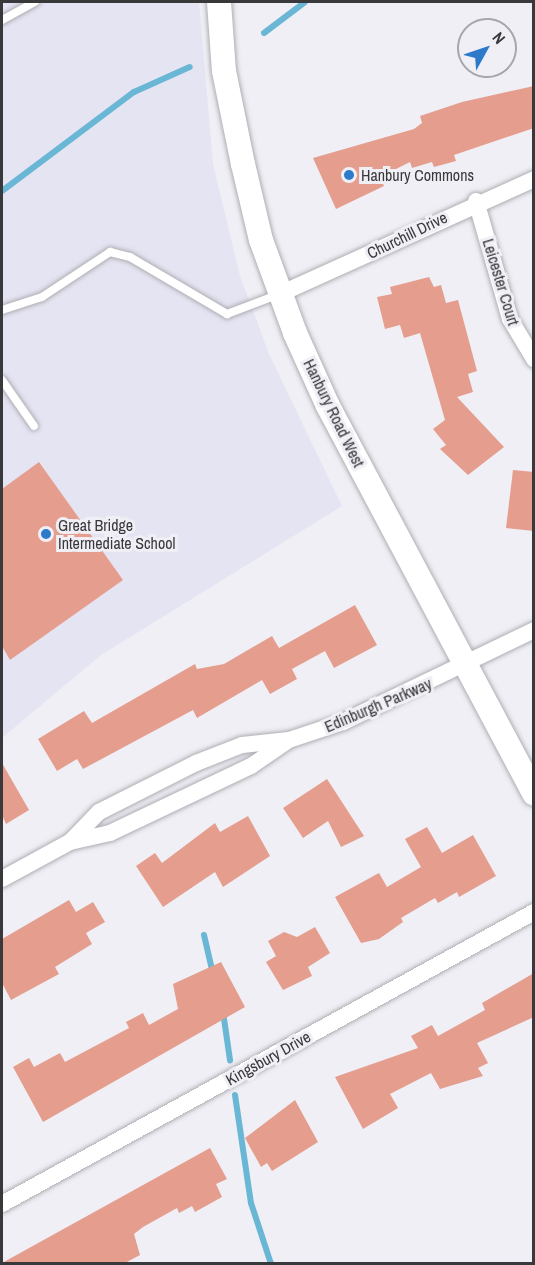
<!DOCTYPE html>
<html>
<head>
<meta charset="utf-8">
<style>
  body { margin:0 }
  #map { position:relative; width:535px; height:1265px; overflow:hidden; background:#efeff5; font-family:"Archivo Narrow",sans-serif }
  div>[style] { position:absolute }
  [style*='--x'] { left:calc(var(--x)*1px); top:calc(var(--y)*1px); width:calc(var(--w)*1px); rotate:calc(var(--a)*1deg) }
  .built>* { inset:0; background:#e5e4f2 }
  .stream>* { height:6px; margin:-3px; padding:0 3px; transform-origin:3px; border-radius:3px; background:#69b6d5 }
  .building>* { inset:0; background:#e59d8e }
  .roads { filter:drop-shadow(0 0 2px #aeaeb4) drop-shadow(0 0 2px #aeaeb4) }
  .service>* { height:8px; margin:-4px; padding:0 4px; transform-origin:4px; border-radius:4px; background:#fff }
  .minor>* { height:16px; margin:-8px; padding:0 8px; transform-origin:8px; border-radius:8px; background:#fff }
  .secondary>* { height:24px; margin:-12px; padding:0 12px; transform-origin:12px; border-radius:12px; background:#fff }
  .dots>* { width:16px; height:16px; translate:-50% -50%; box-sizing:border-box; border:3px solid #efeff5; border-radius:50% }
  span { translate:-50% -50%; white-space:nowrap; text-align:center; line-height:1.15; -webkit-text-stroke:6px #efeff5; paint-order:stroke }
  .poi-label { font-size:16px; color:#39393c }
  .left { translate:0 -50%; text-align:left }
  .street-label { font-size:16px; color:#39393c }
  .frame { position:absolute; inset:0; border:3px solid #39393c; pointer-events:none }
  .north { position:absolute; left:457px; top:18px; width:60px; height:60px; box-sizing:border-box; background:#efeff5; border:2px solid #a6a6ab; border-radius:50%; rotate:50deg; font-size:16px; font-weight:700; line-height:24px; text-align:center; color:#39393c }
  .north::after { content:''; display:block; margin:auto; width:21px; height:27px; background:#2d7aca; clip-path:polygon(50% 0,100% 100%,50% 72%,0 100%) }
</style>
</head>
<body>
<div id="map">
  <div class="built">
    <i style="clip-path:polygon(2px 2px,199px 2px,213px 164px,240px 276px,269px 354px,342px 506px,101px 655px,2px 738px)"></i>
  </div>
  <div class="stream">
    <i style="--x:264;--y:33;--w:51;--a:-37.1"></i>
    <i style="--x:2;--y:191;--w:165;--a:-36.9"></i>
    <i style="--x:134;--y:92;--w:61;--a:-24.1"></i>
    <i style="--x:204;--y:935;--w:39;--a:77"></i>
    <i style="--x:223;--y:1012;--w:49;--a:81.7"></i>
    <i style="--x:235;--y:1095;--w:109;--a:81.6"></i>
    <i style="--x:251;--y:1203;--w:64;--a:71.8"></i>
  </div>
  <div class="building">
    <i style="clip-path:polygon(534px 86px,534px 128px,454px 155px,456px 161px,434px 167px,432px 162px,412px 168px,410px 162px,380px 177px,384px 186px,336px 209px,313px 158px,414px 129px,422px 123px,420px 116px,462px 102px)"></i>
    <i style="clip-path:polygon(429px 277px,434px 287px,441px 285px,446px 303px,458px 300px,477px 371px,468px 374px,473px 392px,457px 397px,504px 447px,468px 475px,440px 449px,446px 445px,433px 429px,445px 420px,420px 333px,404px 338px,400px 325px,385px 329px,377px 297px,392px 294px,390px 287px)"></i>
    <i style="clip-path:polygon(39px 462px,123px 580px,10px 660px,2px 646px,2px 489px)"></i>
    <i style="clip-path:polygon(513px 470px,534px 472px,534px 531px,506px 528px)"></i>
    <i style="clip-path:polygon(355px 605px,377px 645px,334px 668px,325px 651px,292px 669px,297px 679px,270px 694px,262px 680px,197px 718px,193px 710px,83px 769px,77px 759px,57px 771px,38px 739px,84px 711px,92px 723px,195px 664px,197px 669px,224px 664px,272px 636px,279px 648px)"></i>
    <i style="clip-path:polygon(2px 763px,29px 810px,6px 824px,2px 815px)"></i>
    <i style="clip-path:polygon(327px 779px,364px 836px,341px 847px,328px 821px,303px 838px,283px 808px)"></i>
    <i style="clip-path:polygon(248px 816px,270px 856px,223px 887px,215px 872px,163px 907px,136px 866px,155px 853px,162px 863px,215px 823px,220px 832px)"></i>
    <i style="clip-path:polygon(427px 827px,442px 853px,473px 835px,496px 876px,459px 897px,457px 892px,438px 903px,435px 898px,401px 918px,403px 922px,379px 939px,361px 943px,335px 897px,379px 873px,387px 887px,421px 867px,405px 839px)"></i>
    <i style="clip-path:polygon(69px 900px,76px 912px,93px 902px,105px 922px,86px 933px,92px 944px,55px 967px,59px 974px,11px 1000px,2px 983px,2px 939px)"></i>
    <i style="clip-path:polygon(315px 927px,330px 953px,308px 967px,312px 976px,283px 990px,266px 962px,276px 956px,268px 941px,284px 932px,297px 937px)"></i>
    <i style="clip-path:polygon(221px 962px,245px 1007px,43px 1122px,13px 1067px,29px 1058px,34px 1067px,60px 1053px,65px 1062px,129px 1028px,126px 1022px,143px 1013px,149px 1025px,178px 1009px,173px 984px)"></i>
    <i style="clip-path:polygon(534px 973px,534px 1017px,477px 1043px,488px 1063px,478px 1068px,483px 1076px,440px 1089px,431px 1073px,390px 1094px,398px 1108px,363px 1129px,335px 1077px,418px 1048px,411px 1036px,432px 1025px,438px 1036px,485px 1010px,482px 1003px)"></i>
    <i style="clip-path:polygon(295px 1100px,318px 1142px,272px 1171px,267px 1163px,261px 1167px,245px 1138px)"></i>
    <i style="clip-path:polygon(210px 1148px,227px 1179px,216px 1184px,222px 1197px,195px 1212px,192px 1206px,179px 1213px,177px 1208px,143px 1227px,134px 1234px,140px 1255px,125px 1263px,2px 1263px)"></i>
  </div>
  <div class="roads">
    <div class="service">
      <i style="--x:2;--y:20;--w:38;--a:-29"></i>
      <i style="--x:2;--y:310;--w:42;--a:-18"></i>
      <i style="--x:42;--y:297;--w:82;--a:-33.5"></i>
      <i style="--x:110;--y:252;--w:21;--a:14"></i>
      <i style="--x:130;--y:257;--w:113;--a:30.4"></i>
      <i style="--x:227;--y:314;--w:57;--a:-20.7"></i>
      <i style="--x:2;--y:380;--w:56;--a:55.2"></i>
    </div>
    <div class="minor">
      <i style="--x:476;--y:201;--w:123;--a:73.9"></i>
      <i style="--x:510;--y:319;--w:47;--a:59"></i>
      <i style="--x:282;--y:293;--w:277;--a:-24.3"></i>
      <i style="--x:70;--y:842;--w:42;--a:-46"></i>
      <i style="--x:99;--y:812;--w:109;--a:-26.8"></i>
      <i style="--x:196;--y:763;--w:49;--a:-21.4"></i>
      <i style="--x:242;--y:745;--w:47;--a:-6.1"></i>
      <i style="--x:289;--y:740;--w:57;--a:-18.4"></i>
      <i style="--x:343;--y:722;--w:212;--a:-25.7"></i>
      <i style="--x:2;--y:879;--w:77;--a:-28.6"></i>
      <i style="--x:70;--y:842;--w:41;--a:-12.7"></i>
      <i style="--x:110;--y:833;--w:156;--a:-25.4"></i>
      <i style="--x:251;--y:766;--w:42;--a:-34.4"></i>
      <i style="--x:2;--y:1204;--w:607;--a:-28.76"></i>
    </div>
    <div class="secondary">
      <i style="--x:219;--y:2;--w:69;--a:85.9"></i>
      <i style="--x:224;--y:71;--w:95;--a:78.5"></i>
      <i style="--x:243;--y:164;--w:78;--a:76.7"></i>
      <i style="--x:261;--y:240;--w:99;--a:69.9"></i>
      <i style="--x:295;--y:333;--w:80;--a:65.7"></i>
      <i style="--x:328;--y:406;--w:439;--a:62"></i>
    </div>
  </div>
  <div class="dots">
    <i style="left:349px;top:175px;background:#2d7aca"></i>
    <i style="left:46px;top:534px;background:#2d7aca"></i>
  </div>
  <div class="poi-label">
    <span class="left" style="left:361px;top:175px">Hanbury Commons</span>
    <span class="left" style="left:58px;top:534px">Great Bridge<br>Intermediate School</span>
  </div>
  <div class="street-label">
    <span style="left:407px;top:235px;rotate:-26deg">Churchill Drive</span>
    <span style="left:501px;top:282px;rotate:73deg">Leicester Court</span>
    <span style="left:334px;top:413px;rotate:64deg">Hanbury Road West</span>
    <span style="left:378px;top:705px;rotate:-23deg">Edinburgh Parkway</span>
    <span style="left:268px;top:1058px;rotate:-29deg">Kingsbury Drive</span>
  </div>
  <div class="frame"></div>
  <div class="north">N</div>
</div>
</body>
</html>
